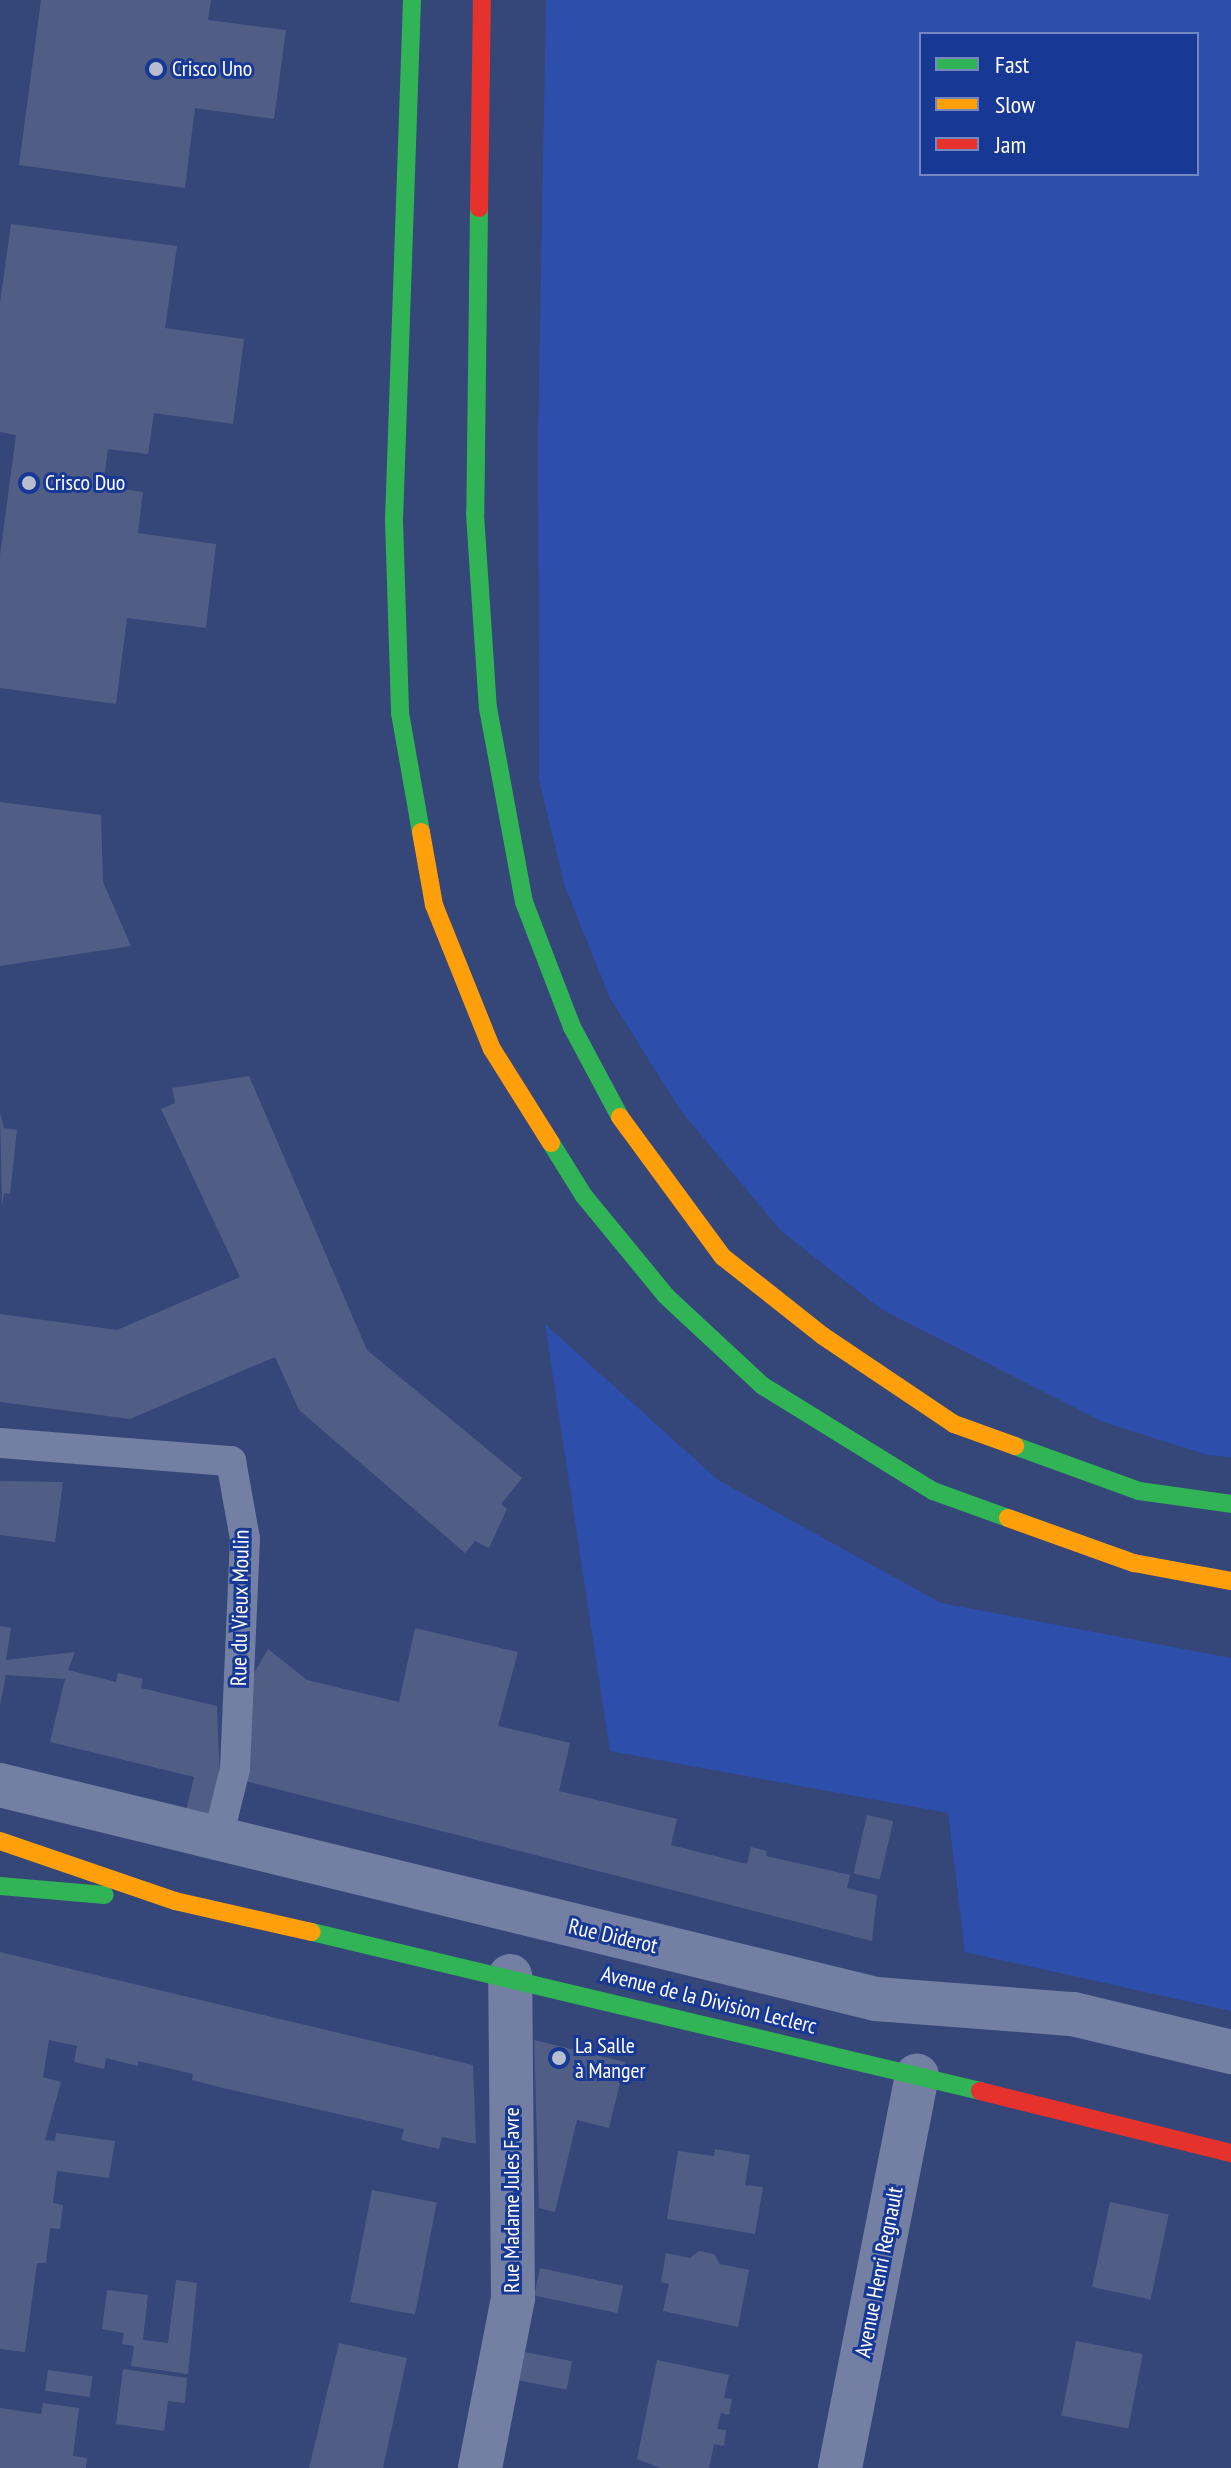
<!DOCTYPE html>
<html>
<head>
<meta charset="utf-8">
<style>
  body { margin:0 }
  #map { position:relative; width:1231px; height:2468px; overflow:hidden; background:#354678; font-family:"PT Sans Narrow",sans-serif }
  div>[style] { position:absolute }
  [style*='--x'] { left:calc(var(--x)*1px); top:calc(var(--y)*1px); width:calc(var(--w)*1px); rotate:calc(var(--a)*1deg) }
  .green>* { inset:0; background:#2d4fab }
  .building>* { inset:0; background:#505e86; transform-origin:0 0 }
  .lane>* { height:30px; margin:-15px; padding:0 15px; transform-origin:15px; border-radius:15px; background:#7380a3 }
  .street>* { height:44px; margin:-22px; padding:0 22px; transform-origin:22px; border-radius:22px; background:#7380a3 }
  .fast>* { height:18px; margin:-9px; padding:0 9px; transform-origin:9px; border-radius:9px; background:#30b455 }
  .slow>* { height:18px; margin:-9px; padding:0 9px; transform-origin:9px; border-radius:9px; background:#ff9f0a }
  .jam>* { height:18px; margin:-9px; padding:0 9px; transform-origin:9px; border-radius:9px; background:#e5322d }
  .dots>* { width:22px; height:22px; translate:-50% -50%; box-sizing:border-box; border:4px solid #183895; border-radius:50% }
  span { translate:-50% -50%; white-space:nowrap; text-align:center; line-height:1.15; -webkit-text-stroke:6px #183895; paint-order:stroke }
  .poi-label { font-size:22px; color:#fff }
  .left { translate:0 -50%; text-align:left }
  .street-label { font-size:22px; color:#fff }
  .legend { position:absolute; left:919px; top:32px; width:280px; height:144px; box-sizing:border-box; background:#183895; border:2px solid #7488bf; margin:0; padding:10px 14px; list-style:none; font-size:24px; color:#fff }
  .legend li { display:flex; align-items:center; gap:16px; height:40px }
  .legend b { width:40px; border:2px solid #7488bf }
</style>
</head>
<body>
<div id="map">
  <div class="green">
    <i style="clip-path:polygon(evenodd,546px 0,1231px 0,1231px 1457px,1208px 1455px,1103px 1422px,881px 1309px,781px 1231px,681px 1111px,610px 998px,564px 884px,539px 779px,538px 435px,546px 0,1197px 34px,1197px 174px,921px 174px,921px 34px,1197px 34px)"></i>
    <i style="clip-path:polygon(545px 1324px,718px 1480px,941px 1603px,1231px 1658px,1231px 2011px,965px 1952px,948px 1813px,610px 1751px)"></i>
  </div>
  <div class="building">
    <i style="clip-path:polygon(41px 0,211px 0,208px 20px,286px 30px,274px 119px,195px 108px,185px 188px,19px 165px)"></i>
    <i style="clip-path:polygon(11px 224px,177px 246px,165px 328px,244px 339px,233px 424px,154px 413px,148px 454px,108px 449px,103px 486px,143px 492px,138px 533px,216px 544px,206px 628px,127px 618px,116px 704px,0 688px,0 555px,16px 435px,0 432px,0 303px)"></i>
    <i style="clip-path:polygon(0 802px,101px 815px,103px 882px,131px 946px,0 966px)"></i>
    <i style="clip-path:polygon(249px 1076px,367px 1350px,522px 1478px,501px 1504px,507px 1509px,489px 1548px,475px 1541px,465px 1553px,299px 1410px,275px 1357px,130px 1419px,0 1402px,0 1314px,117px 1330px,240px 1277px,161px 1109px,175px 1103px,172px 1088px)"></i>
    <i style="clip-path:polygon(0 1112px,4px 1128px,17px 1130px,10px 1194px,4px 1193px,2px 1206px)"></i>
    <i style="clip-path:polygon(0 1481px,63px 1482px,55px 1542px,0 1535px)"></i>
    <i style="clip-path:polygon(0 1626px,11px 1628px,6px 1660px,75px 1652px,68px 1670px,116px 1682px,118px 1673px,143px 1679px,141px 1688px,217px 1706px,220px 1783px,211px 1817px,186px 1811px,194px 1777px,50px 1742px,65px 1679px,6px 1675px,0 1705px)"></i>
    <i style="clip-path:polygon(415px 1628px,518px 1652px,498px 1726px,570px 1743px,559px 1791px,677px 1819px,671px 1845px,747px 1864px,751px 1847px,767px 1851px,766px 1856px,850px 1875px,847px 1888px,877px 1895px,872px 1941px,245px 1781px,250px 1680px,268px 1649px,307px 1680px,399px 1702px)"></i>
    <i style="left:867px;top:1815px;width:27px;height:60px;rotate:13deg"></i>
    <i style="clip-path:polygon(0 1952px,473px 2065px,476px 2144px,442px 2137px,439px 2149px,401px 2140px,404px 2129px,223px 2088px,192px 2080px,193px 2074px,138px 2061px,138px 2066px,106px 2058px,104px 2069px,74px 2062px,77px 2046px,49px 2040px,43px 2077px,61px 2082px,45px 2140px,55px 2141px,56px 2133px,115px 2141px,109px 2178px,57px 2171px,53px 2203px,63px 2205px,60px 2229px,50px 2228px,46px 2263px,37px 2263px,25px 2352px,0 2349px)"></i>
    <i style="clip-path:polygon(534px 2040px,625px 2062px,609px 2128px,577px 2120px,555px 2212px,539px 2208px)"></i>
    <i style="clip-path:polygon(715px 2149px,750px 2155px,745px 2185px,763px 2187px,755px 2234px,667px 2219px,678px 2151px,714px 2156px)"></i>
    <i style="left:372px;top:2190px;width:66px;height:114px;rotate:11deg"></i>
    <i style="left:1110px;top:2202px;width:60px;height:87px;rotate:12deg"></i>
    <i style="clip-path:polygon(699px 2251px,714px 2254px,720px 2264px,749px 2270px,738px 2327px,663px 2311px,669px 2284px,661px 2282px,666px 2253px,690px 2258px)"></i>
    <i style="left:540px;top:2268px;width:85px;height:28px;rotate:12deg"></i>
    <i style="clip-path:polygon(176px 2280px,197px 2283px,188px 2374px,131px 2366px,134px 2346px,122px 2344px,124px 2333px,102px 2329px,107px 2290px,148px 2295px,143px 2340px,168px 2343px)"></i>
    <i style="left:1076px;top:2341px;width:68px;height:76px;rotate:11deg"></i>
    <i style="clip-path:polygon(339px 2343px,407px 2358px,383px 2468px,309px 2468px)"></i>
    <i style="left:525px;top:2352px;width:48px;height:29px;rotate:11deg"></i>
    <i style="clip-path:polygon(657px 2360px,729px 2375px,724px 2398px,732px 2399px,729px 2415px,721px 2413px,717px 2429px,726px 2430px,724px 2446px,714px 2444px,709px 2468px,660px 2468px,637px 2459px)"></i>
    <i style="clip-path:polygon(123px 2369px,187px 2378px,185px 2403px,168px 2401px,164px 2431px,116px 2424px)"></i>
    <i style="left:48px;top:2370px;width:45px;height:21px;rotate:8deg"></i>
    <i style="clip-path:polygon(43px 2403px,79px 2408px,73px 2456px,87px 2458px,86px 2468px,0 2468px,0 2408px,41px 2414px)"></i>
  </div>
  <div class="lane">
    <i style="--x:0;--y:1443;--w:232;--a:4.5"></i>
    <i style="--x:231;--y:1461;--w:79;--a:79.8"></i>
    <i style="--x:245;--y:1539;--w:230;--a:92.5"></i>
    <i style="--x:235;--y:1769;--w:74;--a:104"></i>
  </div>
  <div class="street">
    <i style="--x:0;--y:1785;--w:902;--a:13.73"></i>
    <i style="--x:876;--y:1999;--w:198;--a:4.4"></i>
    <i style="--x:1073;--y:2014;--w:163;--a:13.5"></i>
    <i style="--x:480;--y:2468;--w:173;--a:-79"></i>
    <i style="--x:513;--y:2298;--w:322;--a:-90.5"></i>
    <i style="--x:840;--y:2468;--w:400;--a:-78.9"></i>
  </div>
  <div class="fast">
    <i style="--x:412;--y:0;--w:520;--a:91.98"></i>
    <i style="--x:394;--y:520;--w:193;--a:88.2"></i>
    <i style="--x:400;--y:713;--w:121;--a:80"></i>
    <i style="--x:479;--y:208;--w:306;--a:90.7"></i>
    <i style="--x:475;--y:514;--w:194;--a:86.2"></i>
    <i style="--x:488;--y:708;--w:197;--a:79.5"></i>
    <i style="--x:524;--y:902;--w:134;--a:69"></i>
    <i style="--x:572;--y:1027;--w:102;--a:61.9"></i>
    <i style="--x:551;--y:1143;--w:62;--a:58.1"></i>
    <i style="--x:584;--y:1196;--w:129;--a:50.6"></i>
    <i style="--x:666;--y:1296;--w:132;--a:42.9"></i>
    <i style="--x:763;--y:1386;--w:200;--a:31.7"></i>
    <i style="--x:933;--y:1491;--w:80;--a:19.8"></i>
    <i style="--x:1015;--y:1446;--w:132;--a:19.9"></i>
    <i style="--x:1139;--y:1491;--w:93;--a:8"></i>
    <i style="--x:0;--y:1886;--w:105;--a:4.9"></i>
    <i style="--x:312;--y:1932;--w:687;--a:13.39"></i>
  </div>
  <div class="slow">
    <i style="--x:421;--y:832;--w:74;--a:79.9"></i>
    <i style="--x:434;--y:905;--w:155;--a:68.1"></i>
    <i style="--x:492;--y:1049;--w:111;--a:57.9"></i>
    <i style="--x:620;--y:1117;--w:174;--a:53.7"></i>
    <i style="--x:723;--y:1257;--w:127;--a:38.3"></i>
    <i style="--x:823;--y:1336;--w:158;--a:33.9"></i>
    <i style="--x:954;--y:1424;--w:65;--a:19.8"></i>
    <i style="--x:1008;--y:1518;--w:134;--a:19.7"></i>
    <i style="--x:1134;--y:1563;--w:99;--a:10.5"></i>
    <i style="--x:0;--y:1841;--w:185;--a:18.9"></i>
    <i style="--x:175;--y:1901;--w:140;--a:12.8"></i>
  </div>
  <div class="jam">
    <i style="--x:479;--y:208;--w:208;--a:-89.2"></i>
    <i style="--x:980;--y:2091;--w:259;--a:13.9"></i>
  </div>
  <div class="dots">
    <i style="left:156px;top:69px;background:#b8bed0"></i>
    <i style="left:29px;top:483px;background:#b8bed0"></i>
    <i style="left:559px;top:2058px;background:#b8bed0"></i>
  </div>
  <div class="poi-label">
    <span class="left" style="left:172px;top:69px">Crisco Uno</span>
    <span class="left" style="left:45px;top:483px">Crisco Duo</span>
    <span class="left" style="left:575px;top:2058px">La Salle<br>à Manger</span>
  </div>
  <div class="street-label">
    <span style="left:240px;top:1608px;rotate:-89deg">Rue du Vieux Moulin</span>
    <span style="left:613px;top:1936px;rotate:13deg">Rue Diderot</span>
    <span style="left:709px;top:2000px;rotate:14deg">Avenue de la Division Leclerc</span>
    <span style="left:512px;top:2200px;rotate:-90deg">Rue Madame Jules Favre</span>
    <span style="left:879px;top:2272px;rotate:-79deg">Avenue Henri Regnault</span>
  </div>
  <ul class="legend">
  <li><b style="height:10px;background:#30b455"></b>Fast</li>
  <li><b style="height:10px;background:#ff9f0a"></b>Slow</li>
  <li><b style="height:10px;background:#e5322d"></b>Jam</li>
  </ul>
</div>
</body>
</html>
